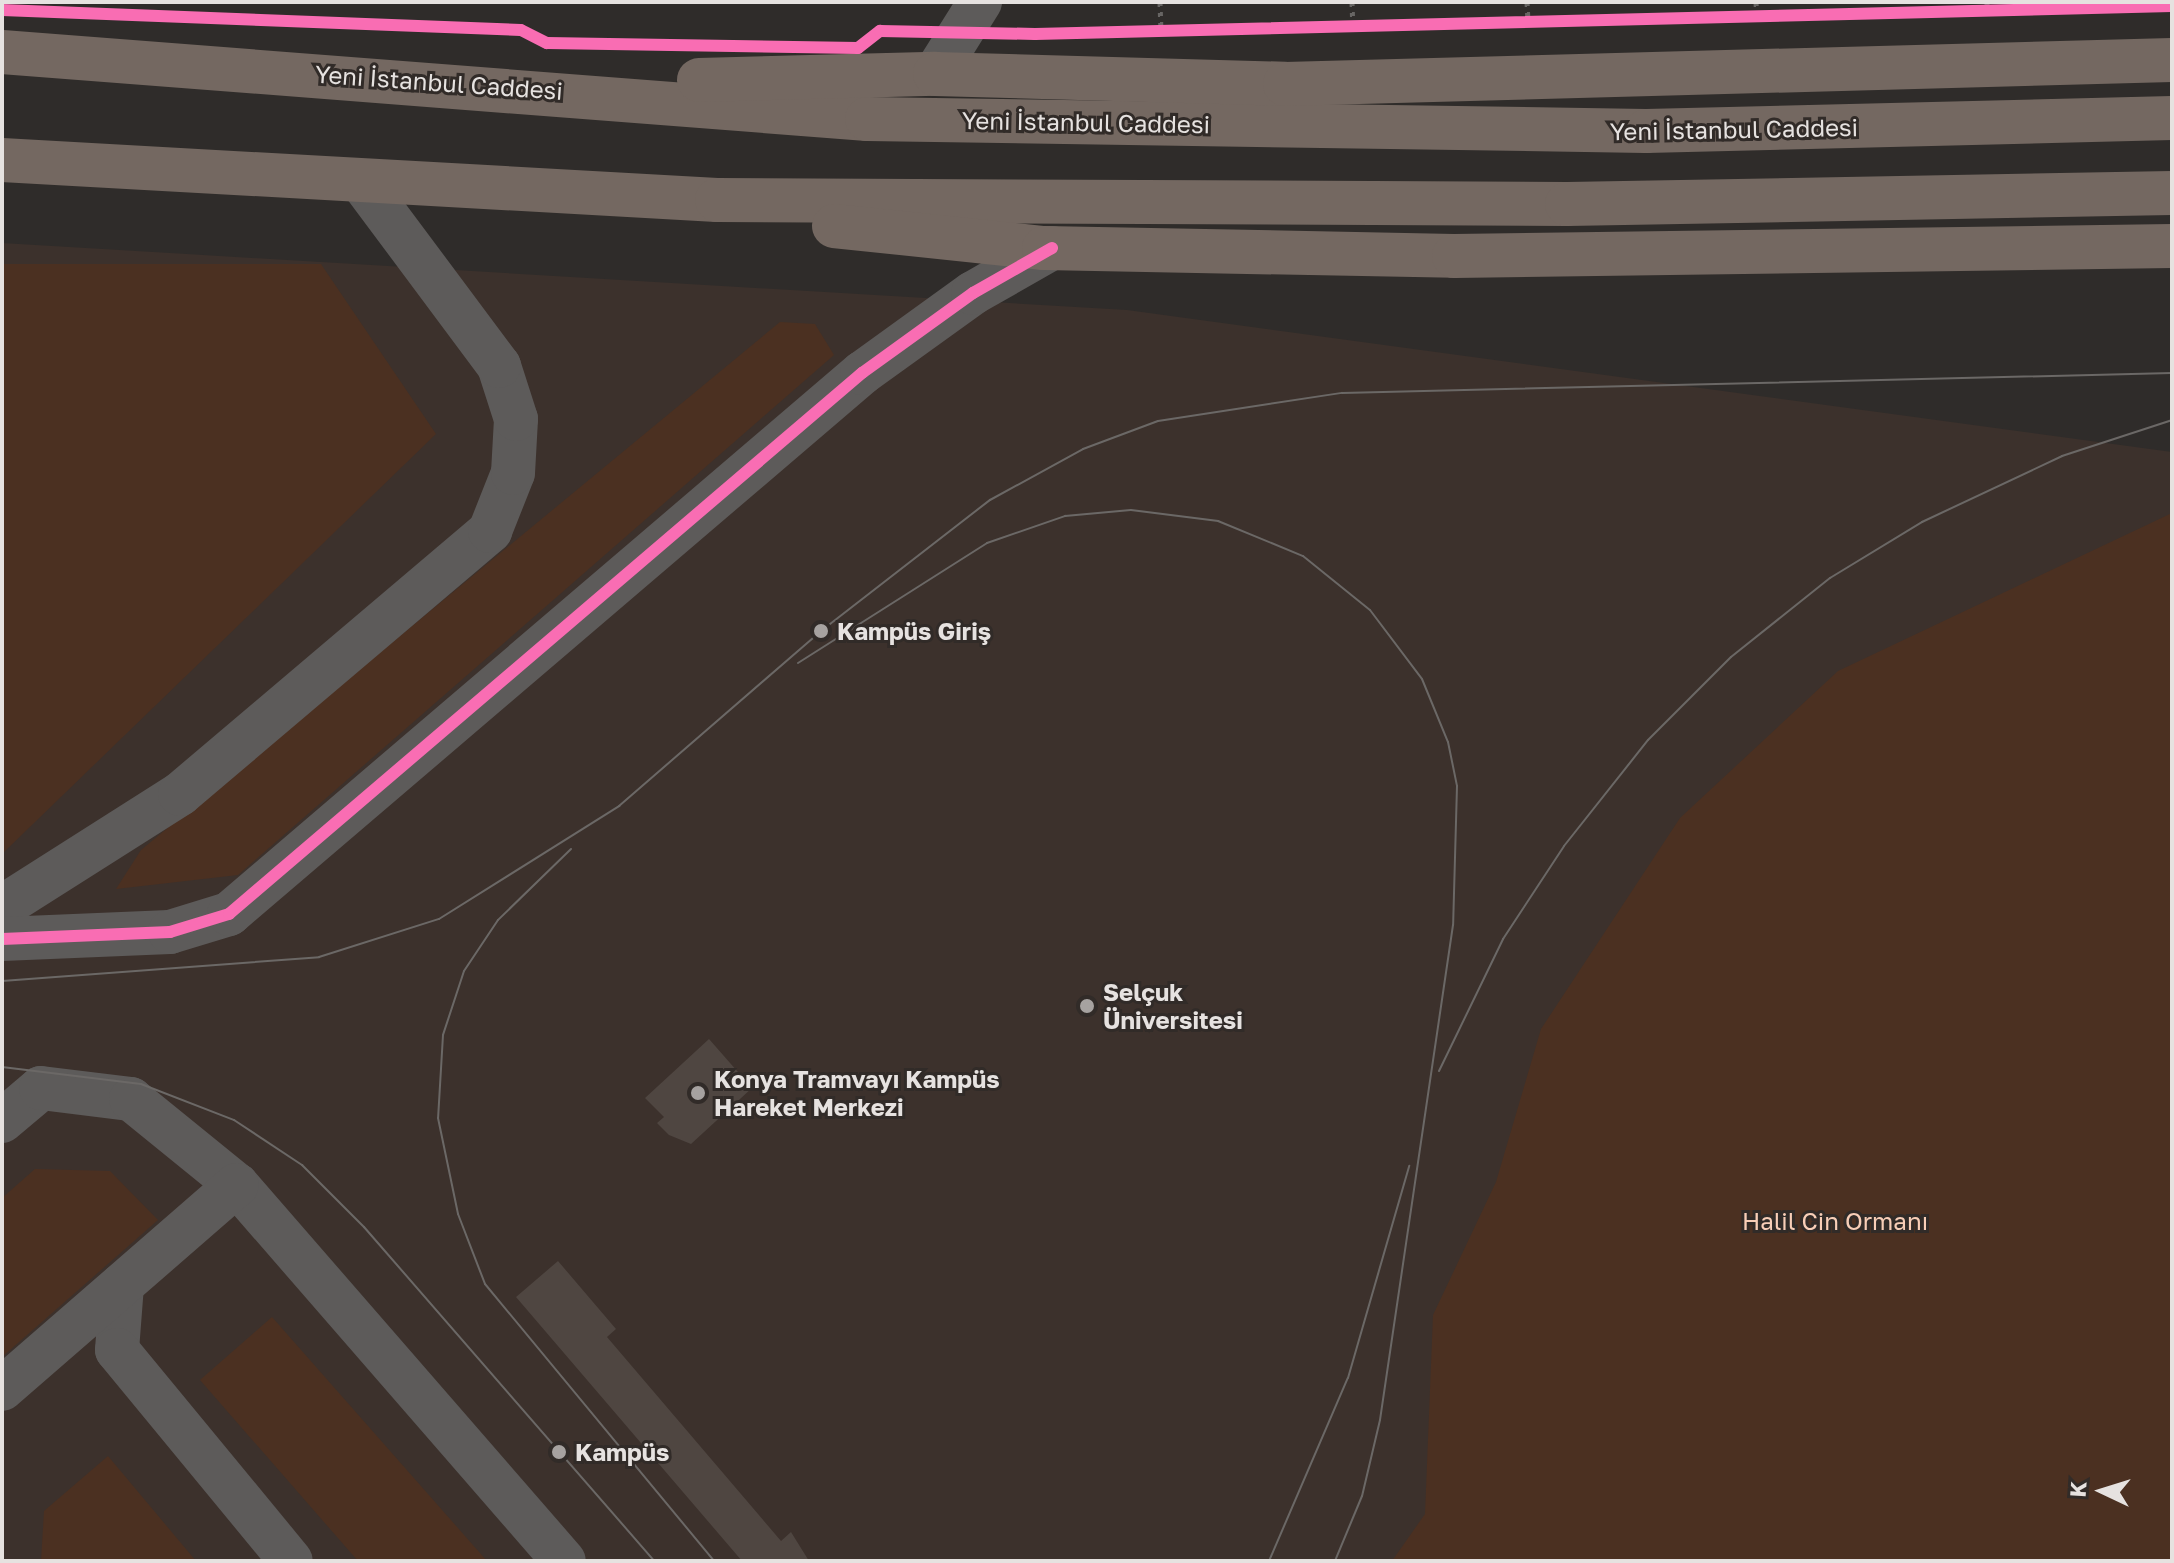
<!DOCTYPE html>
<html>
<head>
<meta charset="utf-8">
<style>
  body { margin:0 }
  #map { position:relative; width:2174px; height:1563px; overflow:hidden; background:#2f2c2a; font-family:"Golos Text",sans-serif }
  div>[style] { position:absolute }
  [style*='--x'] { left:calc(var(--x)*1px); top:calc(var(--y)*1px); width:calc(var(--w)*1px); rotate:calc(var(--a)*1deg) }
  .built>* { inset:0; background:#3c312c }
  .green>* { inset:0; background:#4b3021 }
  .building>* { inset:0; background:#4f4641 }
  .path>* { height:5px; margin-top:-2.5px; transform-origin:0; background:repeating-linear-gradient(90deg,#676563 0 4px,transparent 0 10px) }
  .minor>* { height:44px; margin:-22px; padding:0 22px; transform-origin:22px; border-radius:22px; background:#5d5b5a }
  .highway>* { height:44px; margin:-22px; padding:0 22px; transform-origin:22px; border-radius:22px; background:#746861 }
  .tram>* { height:2px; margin:-1px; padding:0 1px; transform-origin:1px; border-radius:1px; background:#6b6866 }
  .cycleway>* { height:12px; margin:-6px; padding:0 6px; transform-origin:6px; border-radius:6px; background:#f96db3 }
  .dots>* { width:22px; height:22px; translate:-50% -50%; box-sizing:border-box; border:4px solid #312b28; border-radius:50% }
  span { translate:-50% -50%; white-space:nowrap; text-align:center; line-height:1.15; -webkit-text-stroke:6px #312b28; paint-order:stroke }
  .street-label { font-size:24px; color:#e6e2e0 }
  .poi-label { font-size:24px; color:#e6e2e0; font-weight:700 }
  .left { translate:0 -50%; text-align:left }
  .park-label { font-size:24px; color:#f8ceb7 }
  .frame { position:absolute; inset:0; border:4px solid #e6e2e0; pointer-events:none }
  .north { position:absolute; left:2062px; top:1451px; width:80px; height:80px; -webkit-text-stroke:6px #312b28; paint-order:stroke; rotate:274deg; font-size:22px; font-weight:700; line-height:32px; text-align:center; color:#e6e2e0 }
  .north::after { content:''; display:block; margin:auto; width:28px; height:36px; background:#e6e2e0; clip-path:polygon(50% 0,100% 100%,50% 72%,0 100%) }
</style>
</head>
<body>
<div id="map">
  <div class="built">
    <i style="clip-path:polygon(2px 243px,1127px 310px,2172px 452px,2172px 1561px,2px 1561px)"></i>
  </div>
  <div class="green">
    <i style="clip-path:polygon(2px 264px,321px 264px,436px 434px,2px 854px)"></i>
    <i style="clip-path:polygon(780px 322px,815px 324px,834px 355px,238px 875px,116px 889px,141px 850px)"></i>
    <i style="clip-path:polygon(2172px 513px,2172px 1561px,1392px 1561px,1425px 1514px,1433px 1315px,1496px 1182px,1541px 1029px,1680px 818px,1838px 671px)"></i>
    <i style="clip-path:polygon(35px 1169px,110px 1171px,158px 1220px,2px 1357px,2px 1198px)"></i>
    <i style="clip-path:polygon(272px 1317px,487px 1561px,358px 1561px,200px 1380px)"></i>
    <i style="clip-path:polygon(108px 1456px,196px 1561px,41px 1561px,44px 1511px)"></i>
  </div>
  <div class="building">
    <i style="clip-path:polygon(709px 1039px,752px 1088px,691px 1144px,669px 1135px,657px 1123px,664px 1117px,645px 1098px)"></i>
    <i style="clip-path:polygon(558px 1261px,616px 1329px,607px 1337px,781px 1541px,791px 1532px,809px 1561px,742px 1561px,516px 1297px)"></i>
  </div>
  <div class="path">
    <i style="--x:1160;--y:2;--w:29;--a:88"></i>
    <i style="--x:1352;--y:2;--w:25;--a:88"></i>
    <i style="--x:1527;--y:2;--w:21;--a:87"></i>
    <i style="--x:1756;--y:2;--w:17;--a:87"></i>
    <i style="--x:1987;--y:2;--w:12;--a:90"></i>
    <i style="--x:2148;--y:7;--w:9;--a:-32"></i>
  </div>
  <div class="minor">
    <i style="--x:935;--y:74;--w:85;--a:-58"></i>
    <i style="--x:2;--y:907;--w:211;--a:-32.4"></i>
    <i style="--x:180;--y:794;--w:407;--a:-40.3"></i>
    <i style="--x:490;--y:531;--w:62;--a:-68.4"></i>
    <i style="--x:513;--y:473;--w:54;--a:-86.8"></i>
    <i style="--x:516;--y:419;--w:56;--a:-107.8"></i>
    <i style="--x:499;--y:366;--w:231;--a:-126.7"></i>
    <i style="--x:2;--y:939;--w:168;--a:-2.4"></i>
    <i style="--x:170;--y:932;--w:62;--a:-17"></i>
    <i style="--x:229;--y:914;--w:833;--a:-40.52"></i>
    <i style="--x:862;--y:373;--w:137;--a:-35.8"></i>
    <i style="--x:973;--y:293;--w:91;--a:-29.7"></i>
    <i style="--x:2;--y:1121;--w:51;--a:-40.2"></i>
    <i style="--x:41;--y:1088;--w:91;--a:7"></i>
    <i style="--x:131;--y:1099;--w:136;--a:39.1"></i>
    <i style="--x:237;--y:1185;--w:498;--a:49"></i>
    <i style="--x:122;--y:1285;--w:65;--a:94.4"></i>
    <i style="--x:117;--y:1350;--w:273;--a:50.5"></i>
    <i style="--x:2;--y:1389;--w:311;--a:-41"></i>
  </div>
  <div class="highway">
    <i style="--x:2;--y:52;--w:868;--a:4.43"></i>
    <i style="--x:867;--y:119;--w:779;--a:0.88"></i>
    <i style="--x:1646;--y:131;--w:526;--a:-1.42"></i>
    <i style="--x:699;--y:80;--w:236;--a:-1.5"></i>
    <i style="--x:935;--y:74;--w:350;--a:1.6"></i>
    <i style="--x:1285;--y:84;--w:887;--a:-1.55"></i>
    <i style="--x:2;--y:160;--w:716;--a:3.2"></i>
    <i style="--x:717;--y:200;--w:850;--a:0.27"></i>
    <i style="--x:1567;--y:204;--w:605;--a:-1.04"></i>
    <i style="--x:834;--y:226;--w:211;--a:6"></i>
    <i style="--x:1044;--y:248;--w:410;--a:1.1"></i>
    <i style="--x:1454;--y:256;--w:718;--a:-0.8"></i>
  </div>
  <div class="tram">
    <i style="--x:798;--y:663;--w:224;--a:-32.4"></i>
    <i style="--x:987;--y:543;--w:83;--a:-19.1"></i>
    <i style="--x:1065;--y:516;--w:66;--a:-5.2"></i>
    <i style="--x:1131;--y:510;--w:88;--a:7.2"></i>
    <i style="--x:1218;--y:521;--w:92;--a:22.4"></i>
    <i style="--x:1303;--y:556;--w:86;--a:38.9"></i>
    <i style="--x:1370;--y:610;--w:86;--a:53"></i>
    <i style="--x:1422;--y:679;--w:68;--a:67.6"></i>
    <i style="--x:1448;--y:742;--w:45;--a:78.4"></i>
    <i style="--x:1457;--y:786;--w:139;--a:91.6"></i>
    <i style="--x:1453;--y:925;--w:500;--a:98.39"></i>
    <i style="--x:1380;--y:1420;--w:78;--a:103.3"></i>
    <i style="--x:1362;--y:1496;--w:70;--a:112.6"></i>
    <i style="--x:571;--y:849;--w:102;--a:135.8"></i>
    <i style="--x:498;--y:920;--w:61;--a:123.7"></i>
    <i style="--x:464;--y:971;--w:67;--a:108.2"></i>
    <i style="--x:443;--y:1035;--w:83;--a:93.4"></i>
    <i style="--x:438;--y:1118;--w:98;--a:78.2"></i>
    <i style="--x:458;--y:1214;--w:75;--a:68.9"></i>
    <i style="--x:485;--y:1284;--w:359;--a:50.4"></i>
    <i style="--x:2;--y:981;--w:318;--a:-4.3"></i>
    <i style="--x:319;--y:957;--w:126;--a:-17.6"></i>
    <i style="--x:439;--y:919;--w:213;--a:-32.1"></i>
    <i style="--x:619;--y:806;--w:267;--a:-40.9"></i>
    <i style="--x:821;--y:631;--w:214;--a:-37.8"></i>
    <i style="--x:990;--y:500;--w:106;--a:-28.7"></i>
    <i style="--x:1083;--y:449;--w:80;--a:-20.5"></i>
    <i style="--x:1158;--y:421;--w:186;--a:-8.7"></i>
    <i style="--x:1342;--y:393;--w:830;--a:-1.38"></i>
    <i style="--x:2;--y:1067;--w:140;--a:7"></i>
    <i style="--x:141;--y:1084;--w:100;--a:21.2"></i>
    <i style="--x:234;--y:1120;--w:82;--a:33.5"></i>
    <i style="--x:302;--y:1165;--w:88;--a:45"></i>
    <i style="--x:364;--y:1227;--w:442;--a:49"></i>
    <i style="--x:1439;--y:1071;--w:147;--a:-64.1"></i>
    <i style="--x:1503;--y:939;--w:111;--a:-56.7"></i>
    <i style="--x:1564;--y:846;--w:135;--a:-51.6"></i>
    <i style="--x:1648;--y:740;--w:117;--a:-45"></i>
    <i style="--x:1731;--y:657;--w:127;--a:-38.6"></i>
    <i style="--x:1830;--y:578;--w:108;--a:-31.3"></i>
    <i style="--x:1922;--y:522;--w:155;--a:-25.2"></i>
    <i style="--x:2062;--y:456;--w:116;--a:-18.1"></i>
    <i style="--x:1269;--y:1561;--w:199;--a:-66.7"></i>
    <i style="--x:1348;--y:1378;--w:221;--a:-73.9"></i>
  </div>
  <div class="cycleway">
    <i style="--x:2;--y:10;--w:519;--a:2.21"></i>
    <i style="--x:521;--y:30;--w:29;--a:27"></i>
    <i style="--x:547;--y:43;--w:311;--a:0.9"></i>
    <i style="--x:858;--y:48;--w:28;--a:-38"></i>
    <i style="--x:880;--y:31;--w:155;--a:1.1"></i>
    <i style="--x:1035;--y:34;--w:1137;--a:-1.41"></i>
    <i style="--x:2;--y:939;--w:168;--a:-2.4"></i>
    <i style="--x:170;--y:932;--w:62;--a:-17"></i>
    <i style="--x:229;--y:914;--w:833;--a:-40.52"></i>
    <i style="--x:862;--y:373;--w:137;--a:-35.8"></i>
    <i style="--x:973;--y:293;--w:91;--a:-29.7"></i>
  </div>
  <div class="dots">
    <i style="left:821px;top:631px;background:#a6a2a0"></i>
    <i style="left:1087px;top:1006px;background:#a6a2a0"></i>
    <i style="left:698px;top:1093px;background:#a6a2a0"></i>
    <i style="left:559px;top:1452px;background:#a6a2a0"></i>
  </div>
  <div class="street-label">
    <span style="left:439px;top:82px;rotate:4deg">Yeni İstanbul Caddesi</span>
    <span style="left:1086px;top:122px;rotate:1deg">Yeni İstanbul Caddesi</span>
    <span style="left:1734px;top:129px;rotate:-1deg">Yeni İstanbul Caddesi</span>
  </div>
  <div class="poi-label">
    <span class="left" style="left:837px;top:631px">Kampüs Giriş</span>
    <span class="left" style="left:1103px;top:1006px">Selçuk<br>Üniversitesi</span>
    <span class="left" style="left:714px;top:1093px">Konya Tramvayı Kampüs<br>Hareket Merkezi</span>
    <span class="left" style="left:575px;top:1452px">Kampüs</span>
  </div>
  <div class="park-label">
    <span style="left:1835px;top:1221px">Halil Cin Ormanı</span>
  </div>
  <div class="frame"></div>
  <div class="north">K</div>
</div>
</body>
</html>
